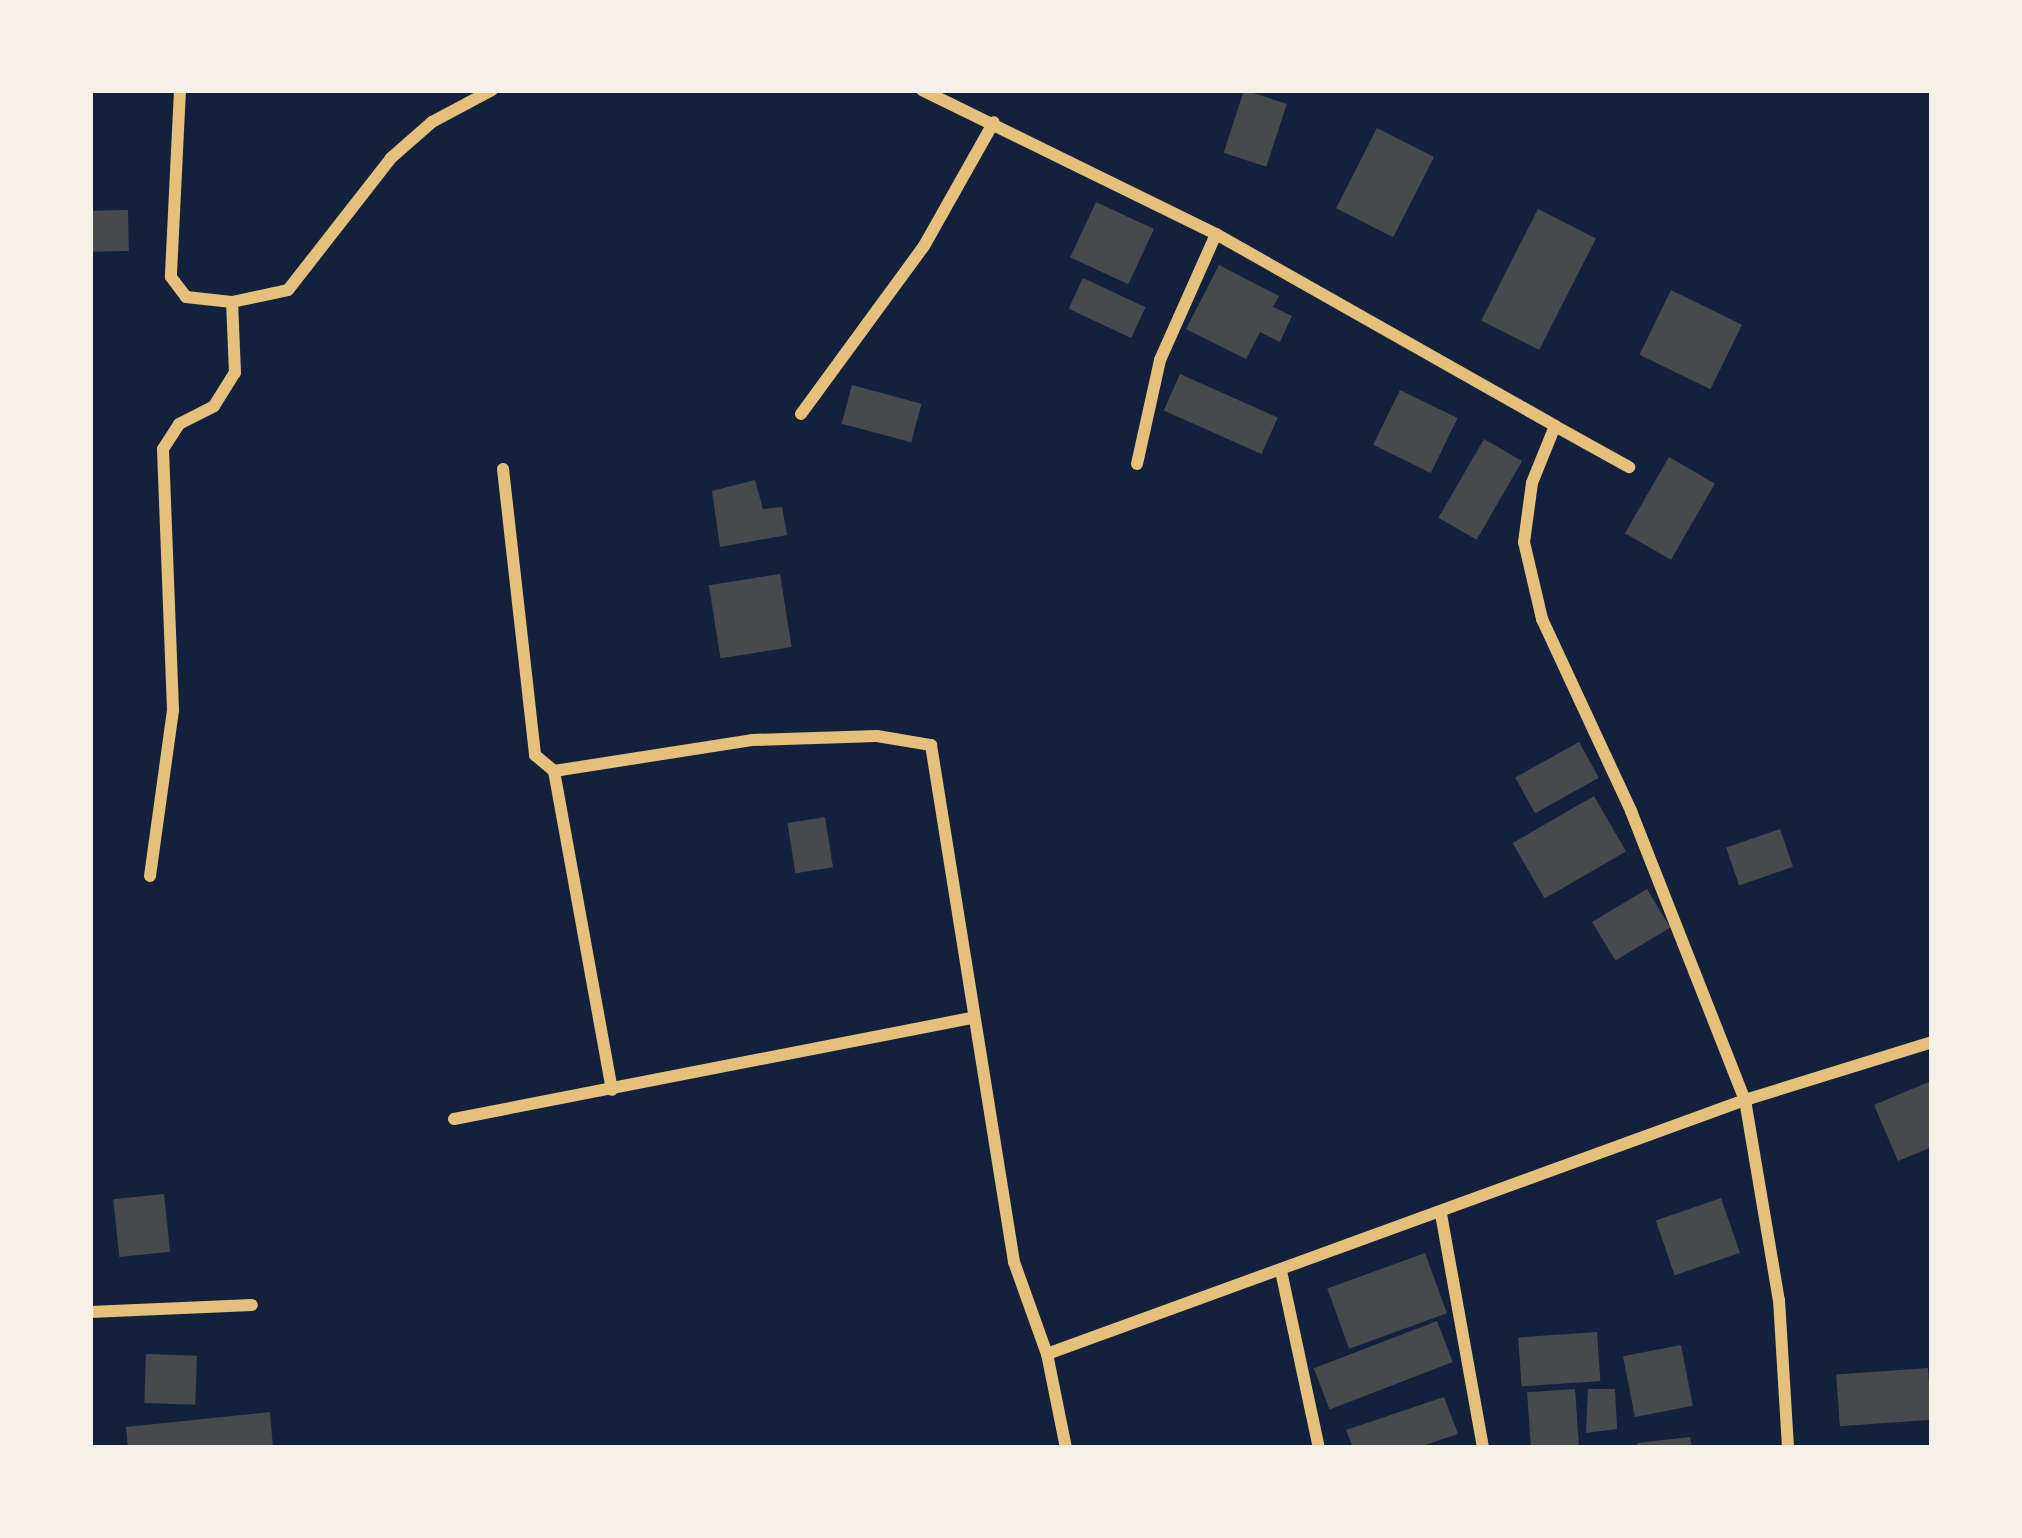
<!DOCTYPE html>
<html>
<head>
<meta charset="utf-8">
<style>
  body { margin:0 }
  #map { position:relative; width:2022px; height:1538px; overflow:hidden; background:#14213d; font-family:Raleway,sans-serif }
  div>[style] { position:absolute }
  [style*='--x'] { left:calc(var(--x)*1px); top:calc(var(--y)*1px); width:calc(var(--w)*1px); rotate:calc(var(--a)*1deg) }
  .building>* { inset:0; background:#48494c; transform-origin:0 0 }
  .minor>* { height:12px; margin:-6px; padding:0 6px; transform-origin:6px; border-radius:6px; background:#e5c07b }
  span { translate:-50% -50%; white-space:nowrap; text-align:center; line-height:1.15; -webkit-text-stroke:9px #f6f1e7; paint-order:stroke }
  .frame { position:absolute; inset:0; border:93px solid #f6f1e7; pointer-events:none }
</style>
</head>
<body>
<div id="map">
  <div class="building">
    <i style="left:1244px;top:90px;width:45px;height:66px;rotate:18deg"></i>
    <i style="left:1377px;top:128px;width:64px;height:90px;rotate:27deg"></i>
    <i style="left:1096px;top:202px;width:64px;height:61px;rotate:25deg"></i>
    <i style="left:1538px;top:209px;width:65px;height:125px;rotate:27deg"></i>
    <i style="left:128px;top:210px;width:41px;height:38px;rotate:89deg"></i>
    <i style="clip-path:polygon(1219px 265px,1279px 296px,1273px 307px,1292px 316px,1280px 342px,1260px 332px,1246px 359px,1186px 329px)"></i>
    <i style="left:1083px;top:278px;width:69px;height:34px;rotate:25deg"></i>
    <i style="left:1671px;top:290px;width:79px;height:72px;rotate:26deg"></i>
    <i style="left:1180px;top:374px;width:107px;height:40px;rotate:24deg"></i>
    <i style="left:852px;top:385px;width:72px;height:40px;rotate:15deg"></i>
    <i style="left:1400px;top:390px;width:64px;height:61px;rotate:26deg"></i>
    <i style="left:1484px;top:439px;width:44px;height:91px;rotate:30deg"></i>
    <i style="left:1669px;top:457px;width:53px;height:88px;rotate:30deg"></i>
    <i style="clip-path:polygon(755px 480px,763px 509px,782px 507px,787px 535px,720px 547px,712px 491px)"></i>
    <i style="left:780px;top:574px;width:74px;height:72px;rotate:81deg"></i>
    <i style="left:1579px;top:742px;width:41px;height:73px;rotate:61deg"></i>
    <i style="left:1594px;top:796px;width:64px;height:94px;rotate:60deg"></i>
    <i style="left:825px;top:817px;width:51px;height:38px;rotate:81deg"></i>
    <i style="left:1780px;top:829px;width:40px;height:57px;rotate:71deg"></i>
    <i style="left:1647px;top:889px;width:45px;height:64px;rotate:59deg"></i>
    <i style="clip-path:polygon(1931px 1081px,1932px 1147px,1898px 1161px,1874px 1105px)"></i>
    <i style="left:164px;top:1194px;width:58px;height:51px;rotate:84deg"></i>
    <i style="left:1721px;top:1198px;width:58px;height:69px;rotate:71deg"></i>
    <i style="left:1425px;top:1253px;width:64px;height:104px;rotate:70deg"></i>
    <i style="left:1437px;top:1321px;width:44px;height:132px;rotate:69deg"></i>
    <i style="left:1597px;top:1332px;width:49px;height:79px;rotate:86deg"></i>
    <i style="left:1681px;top:1345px;width:62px;height:59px;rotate:79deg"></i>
    <i style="left:146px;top:1354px;width:51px;height:49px;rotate:2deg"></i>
    <i style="left:1928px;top:1368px;width:52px;height:92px;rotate:86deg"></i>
    <i style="left:1575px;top:1389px;width:58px;height:48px;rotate:86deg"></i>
    <i style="clip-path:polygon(1588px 1389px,1615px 1389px,1617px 1429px,1586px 1433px)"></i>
    <i style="clip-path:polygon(1444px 1397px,1458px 1434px,1416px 1448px,1353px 1448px,1346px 1430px)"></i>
    <i style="clip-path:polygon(270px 1412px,273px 1448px,128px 1448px,126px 1427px)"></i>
    <i style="clip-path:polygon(1690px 1437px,1692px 1448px,1638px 1448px,1637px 1443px)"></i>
  </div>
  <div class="minor">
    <i style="--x:180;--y:90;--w:187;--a:92.8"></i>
    <i style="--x:171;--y:277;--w:25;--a:53"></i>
    <i style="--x:186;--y:297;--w:46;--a:6.2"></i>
    <i style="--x:232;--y:302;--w:57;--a:-12.1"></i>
    <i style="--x:288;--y:290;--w:167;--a:-52"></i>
    <i style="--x:391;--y:158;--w:55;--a:-41.3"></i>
    <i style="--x:432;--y:122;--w:68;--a:-28.1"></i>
    <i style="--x:922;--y:90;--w:327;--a:26.1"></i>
    <i style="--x:1216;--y:234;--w:390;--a:29.5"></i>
    <i style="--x:1555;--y:426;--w:61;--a:112"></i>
    <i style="--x:1532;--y:483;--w:60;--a:97.7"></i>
    <i style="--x:1524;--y:542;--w:79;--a:76.8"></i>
    <i style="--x:1542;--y:619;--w:212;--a:65.1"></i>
    <i style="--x:1631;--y:811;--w:311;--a:68.5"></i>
    <i style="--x:1745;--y:1100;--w:203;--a:80.4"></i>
    <i style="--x:1779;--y:1300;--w:148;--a:86.5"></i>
    <i style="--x:801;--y:414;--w:208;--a:-53.8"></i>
    <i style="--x:924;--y:246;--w:142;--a:-60.6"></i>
    <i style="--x:1555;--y:426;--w:85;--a:29"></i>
    <i style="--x:1137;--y:464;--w:107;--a:-77.5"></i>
    <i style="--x:1160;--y:360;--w:138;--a:-66"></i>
    <i style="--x:503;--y:469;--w:288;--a:83.6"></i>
    <i style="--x:535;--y:755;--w:25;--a:40"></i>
    <i style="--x:554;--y:771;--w:200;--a:-8.9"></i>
    <i style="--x:752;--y:740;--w:125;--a:-1.8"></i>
    <i style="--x:877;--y:736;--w:55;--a:9.5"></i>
    <i style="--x:931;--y:745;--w:524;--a:80.88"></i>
    <i style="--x:1014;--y:1262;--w:98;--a:70.3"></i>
    <i style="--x:554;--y:771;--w:324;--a:79.7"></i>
    <i style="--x:150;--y:876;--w:168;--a:-82.1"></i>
    <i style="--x:173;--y:710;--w:261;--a:-92.2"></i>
    <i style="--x:163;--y:449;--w:30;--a:-57"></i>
    <i style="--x:179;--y:424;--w:39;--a:-27"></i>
    <i style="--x:214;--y:406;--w:39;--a:-58"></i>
    <i style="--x:235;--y:373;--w:71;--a:-92.4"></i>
    <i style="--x:454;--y:1119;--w:527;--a:-11.05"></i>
    <i style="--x:1441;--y:1214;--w:238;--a:79.8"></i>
    <i style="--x:1281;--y:1271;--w:181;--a:77.9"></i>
    <i style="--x:90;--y:1312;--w:162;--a:-2.5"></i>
    <i style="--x:1066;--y:1448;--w:96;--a:-101.4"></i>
    <i style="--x:1047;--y:1354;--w:743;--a:-20"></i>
    <i style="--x:1745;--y:1100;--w:196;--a:-17.2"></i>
  </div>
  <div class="frame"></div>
</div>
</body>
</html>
